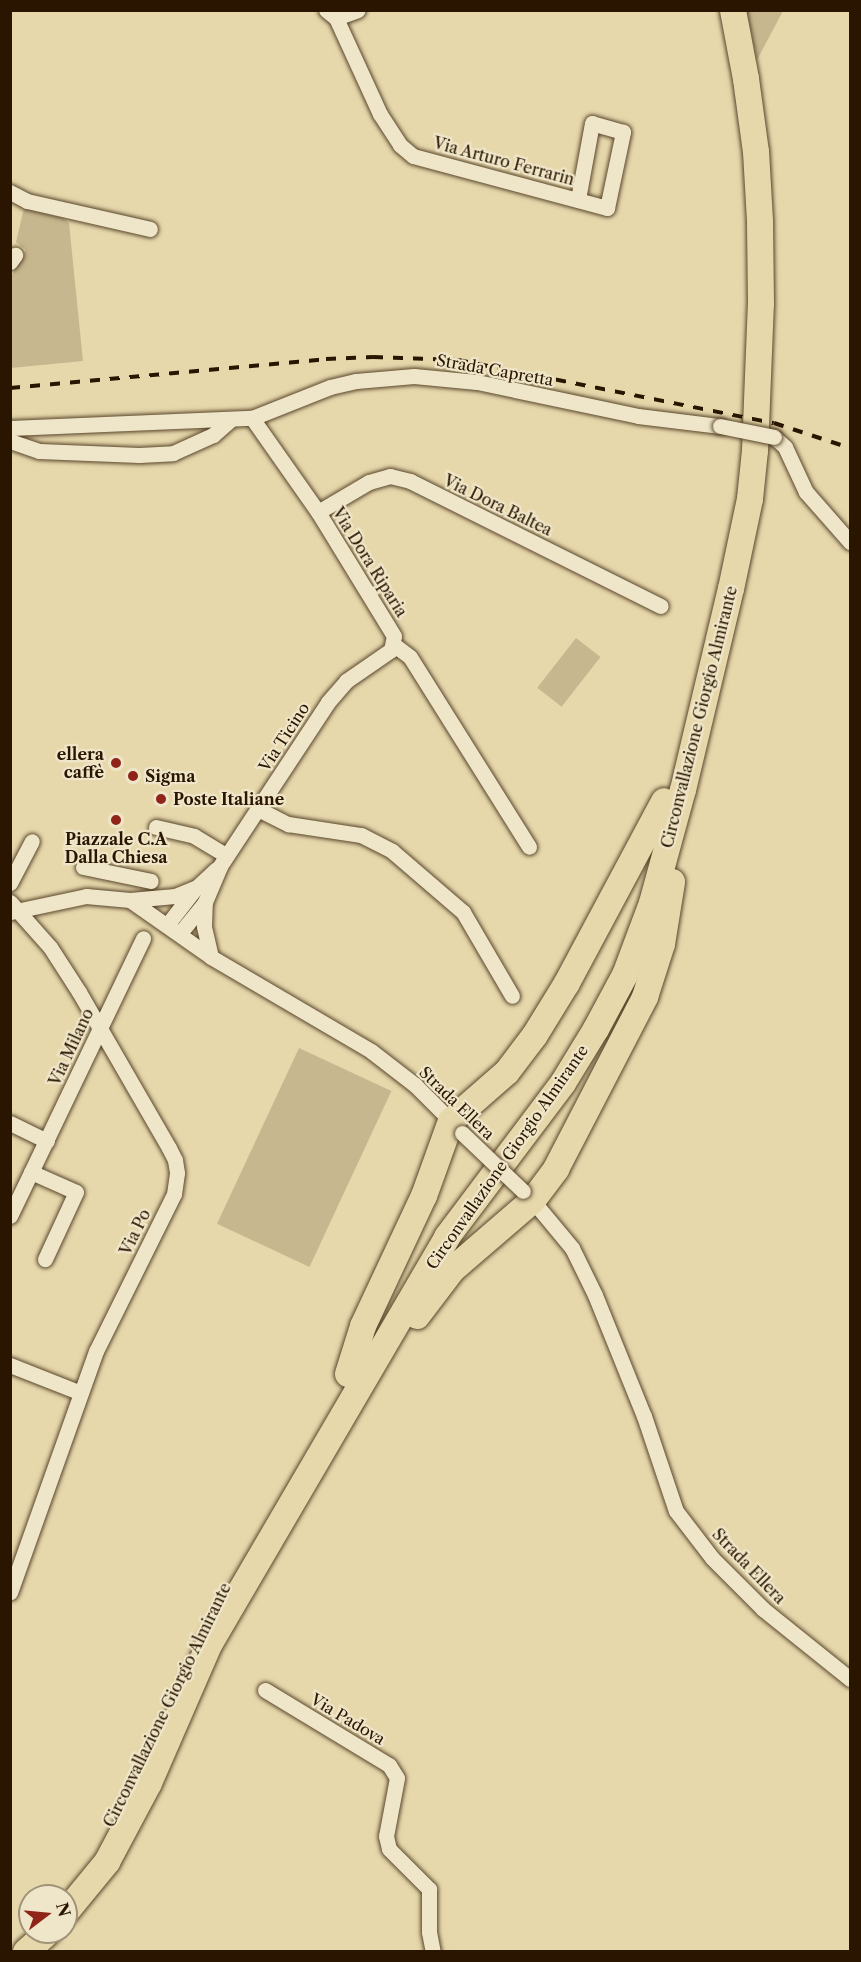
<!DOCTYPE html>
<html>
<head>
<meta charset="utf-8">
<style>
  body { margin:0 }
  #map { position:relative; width:861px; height:1962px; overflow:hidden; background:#e7d8ac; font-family:"Libre Caslon Text",serif }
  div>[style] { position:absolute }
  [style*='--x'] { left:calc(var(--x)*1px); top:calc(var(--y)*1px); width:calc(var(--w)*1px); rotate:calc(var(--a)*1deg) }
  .green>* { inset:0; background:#c7b78f; transform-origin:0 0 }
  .roads { filter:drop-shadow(0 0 2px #59462b) drop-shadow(0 0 2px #59462b) }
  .street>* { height:15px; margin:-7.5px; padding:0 7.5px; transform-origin:7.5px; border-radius:7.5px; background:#efe6c9 }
  .highway>* { height:26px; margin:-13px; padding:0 13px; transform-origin:13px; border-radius:13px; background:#e7d8ac }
  .rail>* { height:4px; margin-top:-2px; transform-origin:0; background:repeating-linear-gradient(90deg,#2a1600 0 10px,transparent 0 20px) }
  .bridges { filter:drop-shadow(0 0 2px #59462b) drop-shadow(0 0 2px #59462b) }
  .street-bridge>* { height:15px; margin:-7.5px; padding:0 7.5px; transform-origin:7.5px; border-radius:7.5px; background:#efe6c9 }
  .dots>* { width:16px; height:16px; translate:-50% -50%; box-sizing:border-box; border:3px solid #efe6c9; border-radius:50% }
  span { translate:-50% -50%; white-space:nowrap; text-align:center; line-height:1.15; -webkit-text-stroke:4.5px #efe6c9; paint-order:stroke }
  .street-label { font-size:16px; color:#2a1600 }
  .poi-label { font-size:16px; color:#2a1600; font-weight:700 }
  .right { translate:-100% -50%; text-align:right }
  .left { translate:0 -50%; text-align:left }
  .frame { position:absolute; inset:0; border:12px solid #2a1600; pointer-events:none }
  .north { position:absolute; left:18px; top:1884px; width:60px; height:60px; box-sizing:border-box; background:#efe6c9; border:2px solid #a09379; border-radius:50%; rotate:74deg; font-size:16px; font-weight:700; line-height:24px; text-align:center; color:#2a1600 }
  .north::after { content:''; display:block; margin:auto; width:21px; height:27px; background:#8f2418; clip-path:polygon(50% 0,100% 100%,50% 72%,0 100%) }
</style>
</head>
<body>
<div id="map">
  <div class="green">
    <i style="clip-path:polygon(746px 11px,783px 11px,757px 60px)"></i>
    <i style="clip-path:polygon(24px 208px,63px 218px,69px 223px,83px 361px,11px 368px,11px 277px,26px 250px,16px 242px)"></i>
    <i style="left:576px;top:638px;width:31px;height:63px;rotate:38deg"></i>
    <i style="left:299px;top:1048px;width:102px;height:194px;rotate:25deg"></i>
  </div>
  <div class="roads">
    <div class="street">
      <i style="--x:326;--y:10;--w:13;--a:39"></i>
      <i style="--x:336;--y:18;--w:106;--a:65.4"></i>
      <i style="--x:380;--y:114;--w:37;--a:57"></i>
      <i style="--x:400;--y:145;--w:17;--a:40"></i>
      <i style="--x:413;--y:156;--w:201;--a:15"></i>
      <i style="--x:607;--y:208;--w:78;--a:-78.1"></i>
      <i style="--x:623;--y:132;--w:32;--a:-164"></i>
      <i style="--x:592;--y:123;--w:77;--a:100.4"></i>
      <i style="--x:336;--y:18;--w:23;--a:-20"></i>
      <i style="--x:10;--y:192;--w:19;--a:28"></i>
      <i style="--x:27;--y:201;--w:126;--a:12.8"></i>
      <i style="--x:10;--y:262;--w:9;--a:-54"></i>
      <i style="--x:10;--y:428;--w:242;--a:-2.4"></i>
      <i style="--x:252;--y:418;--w:84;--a:-21.7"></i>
      <i style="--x:330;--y:387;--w:27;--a:-13"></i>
      <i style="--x:356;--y:381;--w:58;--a:-4.9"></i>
      <i style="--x:414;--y:376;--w:63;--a:5.4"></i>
      <i style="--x:477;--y:382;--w:165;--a:11.9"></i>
      <i style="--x:638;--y:416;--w:83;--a:7"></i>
      <i style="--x:774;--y:437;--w:15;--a:42"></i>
      <i style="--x:785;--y:447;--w:50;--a:65"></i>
      <i style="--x:806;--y:492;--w:67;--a:48.7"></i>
      <i style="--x:10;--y:441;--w:31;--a:19"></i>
      <i style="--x:39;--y:451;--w:100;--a:2.3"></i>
      <i style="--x:139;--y:455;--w:34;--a:-3"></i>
      <i style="--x:173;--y:453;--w:44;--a:-24.2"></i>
      <i style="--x:213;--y:435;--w:23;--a:-41"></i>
      <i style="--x:318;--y:512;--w:59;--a:-30.5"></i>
      <i style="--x:369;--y:482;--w:22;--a:-16"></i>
      <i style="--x:390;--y:476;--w:21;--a:14"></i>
      <i style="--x:410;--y:481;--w:280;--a:26.5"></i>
      <i style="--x:393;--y:644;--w:21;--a:37"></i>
      <i style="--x:410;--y:657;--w:224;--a:57.9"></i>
      <i style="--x:258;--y:809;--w:34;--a:27"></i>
      <i style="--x:288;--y:824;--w:74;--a:8.6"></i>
      <i style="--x:361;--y:835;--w:35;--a:27"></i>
      <i style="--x:392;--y:851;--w:94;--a:40.7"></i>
      <i style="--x:463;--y:912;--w:97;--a:59.7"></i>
      <i style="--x:156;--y:827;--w:39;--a:13"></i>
      <i style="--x:194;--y:836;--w:37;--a:31"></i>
      <i style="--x:83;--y:867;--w:69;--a:11.6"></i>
      <i style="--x:10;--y:883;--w:47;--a:-62.4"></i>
      <i style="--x:130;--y:900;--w:45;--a:-5.1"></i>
      <i style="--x:175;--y:896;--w:24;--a:-22"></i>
      <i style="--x:197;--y:887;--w:26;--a:-43"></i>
      <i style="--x:10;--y:902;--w:60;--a:48.4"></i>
      <i style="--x:50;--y:947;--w:54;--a:57.2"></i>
      <i style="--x:79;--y:992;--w:180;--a:60"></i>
      <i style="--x:169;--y:1148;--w:13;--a:63"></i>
      <i style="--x:175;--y:1160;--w:13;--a:81"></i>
      <i style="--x:177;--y:1173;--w:21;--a:98"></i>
      <i style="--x:174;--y:1194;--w:175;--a:116.4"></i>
      <i style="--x:96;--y:1351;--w:256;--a:109.6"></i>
      <i style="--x:11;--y:912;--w:77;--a:-12"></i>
      <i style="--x:86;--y:896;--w:44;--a:5.2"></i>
      <i style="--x:130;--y:900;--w:99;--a:35.1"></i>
      <i style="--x:211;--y:957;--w:186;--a:30.4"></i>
      <i style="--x:371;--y:1051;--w:56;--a:37.7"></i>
      <i style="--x:415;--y:1085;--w:58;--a:45"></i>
      <i style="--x:167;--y:925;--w:46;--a:-52.1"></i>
      <i style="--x:180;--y:933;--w:40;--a:-51"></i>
      <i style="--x:211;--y:957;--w:32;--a:-103"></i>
      <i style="--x:204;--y:926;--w:24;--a:-88"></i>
      <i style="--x:205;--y:902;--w:39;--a:-67"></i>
      <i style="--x:220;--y:866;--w:196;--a:-56.6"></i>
      <i style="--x:328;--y:702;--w:28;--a:-49"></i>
      <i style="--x:346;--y:681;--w:55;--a:-34.6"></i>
      <i style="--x:391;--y:650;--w:14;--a:-78"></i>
      <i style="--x:394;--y:636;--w:145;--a:-121.5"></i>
      <i style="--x:318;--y:512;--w:115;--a:-125.1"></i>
      <i style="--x:10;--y:1123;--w:41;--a:25.9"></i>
      <i style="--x:31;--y:1172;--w:49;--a:24"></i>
      <i style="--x:76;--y:1192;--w:74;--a:114.8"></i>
      <i style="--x:528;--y:1195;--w:69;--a:50.3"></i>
      <i style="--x:572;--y:1248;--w:52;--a:63.9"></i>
      <i style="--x:595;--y:1295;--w:131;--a:68"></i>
      <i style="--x:644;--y:1416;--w:100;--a:71.4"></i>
      <i style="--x:676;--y:1511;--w:59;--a:52.5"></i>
      <i style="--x:712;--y:1558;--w:72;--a:45"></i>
      <i style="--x:763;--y:1609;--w:112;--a:38.8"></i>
      <i style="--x:10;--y:1216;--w:308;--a:-64.4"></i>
      <i style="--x:10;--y:1365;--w:76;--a:21.5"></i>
      <i style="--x:265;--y:1690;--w:145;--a:31.2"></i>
      <i style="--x:389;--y:1765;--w:15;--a:58"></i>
      <i style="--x:397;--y:1778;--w:59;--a:100.7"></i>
      <i style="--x:386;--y:1836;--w:13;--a:77"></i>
      <i style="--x:389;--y:1849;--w:57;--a:45"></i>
      <i style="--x:429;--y:1889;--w:43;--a:90"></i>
      <i style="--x:429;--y:1932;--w:20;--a:79"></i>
    </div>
    <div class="highway">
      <i style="--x:417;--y:1316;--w:58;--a:-52.7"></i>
      <i style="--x:452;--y:1270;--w:107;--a:-40.8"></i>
      <i style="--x:533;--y:1200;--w:39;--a:-53"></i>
      <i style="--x:556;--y:1169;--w:194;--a:-62.6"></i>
      <i style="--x:645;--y:997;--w:56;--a:-72.2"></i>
      <i style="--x:662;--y:944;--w:63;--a:-80.8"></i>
      <i style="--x:348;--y:1374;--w:50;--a:-72.6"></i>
      <i style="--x:363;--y:1326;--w:144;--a:-64.9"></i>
      <i style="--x:424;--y:1196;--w:80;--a:-70.2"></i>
      <i style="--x:451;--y:1121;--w:74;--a:-41.2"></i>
      <i style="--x:507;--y:1072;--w:46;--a:-52.9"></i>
      <i style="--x:535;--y:1035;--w:61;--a:-58.4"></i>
      <i style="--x:567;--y:983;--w:206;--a:-61.9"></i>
      <i style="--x:66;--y:1912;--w:65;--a:-50.6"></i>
      <i style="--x:107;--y:1862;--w:89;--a:-62"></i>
      <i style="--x:149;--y:1783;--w:150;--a:-66.5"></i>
      <i style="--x:209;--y:1645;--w:472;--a:-59.7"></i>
      <i style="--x:447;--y:1237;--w:193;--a:-53"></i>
      <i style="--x:563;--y:1083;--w:63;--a:-58.6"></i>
      <i style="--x:596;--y:1029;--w:61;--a:-61.8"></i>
      <i style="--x:625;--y:975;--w:77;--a:-69.4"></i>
      <i style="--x:652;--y:903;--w:117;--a:-74.7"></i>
      <i style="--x:683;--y:790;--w:207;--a:-76.6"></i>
      <i style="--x:731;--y:589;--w:92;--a:-78.1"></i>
      <i style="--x:750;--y:499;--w:48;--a:-84.1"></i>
      <i style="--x:755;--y:451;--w:147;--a:-87.7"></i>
      <i style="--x:761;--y:304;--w:83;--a:-90.7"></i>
      <i style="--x:760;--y:221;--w:69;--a:-93.3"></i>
      <i style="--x:756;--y:152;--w:74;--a:-97.8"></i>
      <i style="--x:746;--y:79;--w:70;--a:-100.7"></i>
      <i style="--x:26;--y:1952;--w:30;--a:-42"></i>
    </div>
  </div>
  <div class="rail">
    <i style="--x:10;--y:388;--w:317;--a:-5.2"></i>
    <i style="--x:326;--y:359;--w:47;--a:-2.4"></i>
    <i style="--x:373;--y:357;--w:85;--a:2"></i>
    <i style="--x:458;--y:360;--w:322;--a:11.3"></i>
    <i style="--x:774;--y:423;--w:80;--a:18.2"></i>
  </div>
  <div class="bridges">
    <div class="street-bridge">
      <i style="--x:720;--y:426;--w:55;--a:11.5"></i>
      <i style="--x:462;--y:1133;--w:84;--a:43.6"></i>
    </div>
  </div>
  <div class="dots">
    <i style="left:116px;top:763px;background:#8f2418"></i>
    <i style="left:133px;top:776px;background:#8f2418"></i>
    <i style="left:161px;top:799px;background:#8f2418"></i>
    <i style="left:116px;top:820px;background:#8f2418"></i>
  </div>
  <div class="street-label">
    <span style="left:504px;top:161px;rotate:15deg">Via Arturo Ferrarin</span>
    <span style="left:495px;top:370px;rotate:10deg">Strada Capretta</span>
    <span style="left:498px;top:505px;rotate:26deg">Via Dora Baltea</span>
    <span style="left:370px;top:562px;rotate:58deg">Via Dora Riparia</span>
    <span style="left:699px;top:717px;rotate:-76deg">Circonvallazione Giorgio Almirante</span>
    <span style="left:284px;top:737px;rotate:-57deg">Via Ticino</span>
    <span style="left:71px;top:1047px;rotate:-65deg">Via Milano</span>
    <span style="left:457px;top:1103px;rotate:44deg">Strada Ellera</span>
    <span style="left:507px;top:1157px;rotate:-55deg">Circonvallazione Giorgio Almirante</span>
    <span style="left:135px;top:1232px;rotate:-64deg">Via Po</span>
    <span style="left:749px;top:1566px;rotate:46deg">Strada Ellera</span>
    <span style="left:167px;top:1705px;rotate:-64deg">Circonvallazione Giorgio Almirante</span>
    <span style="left:348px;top:1719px;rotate:31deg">Via Padova</span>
  </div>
  <div class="poi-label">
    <span class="right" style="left:104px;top:763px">ellera<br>caffè</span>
    <span class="left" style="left:145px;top:776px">Sigma</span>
    <span class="left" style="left:173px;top:799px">Poste Italiane</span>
    <span style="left:116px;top:848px">Piazzale C.A<br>Dalla Chiesa</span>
  </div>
  <div class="frame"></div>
  <div class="north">N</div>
</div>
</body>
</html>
